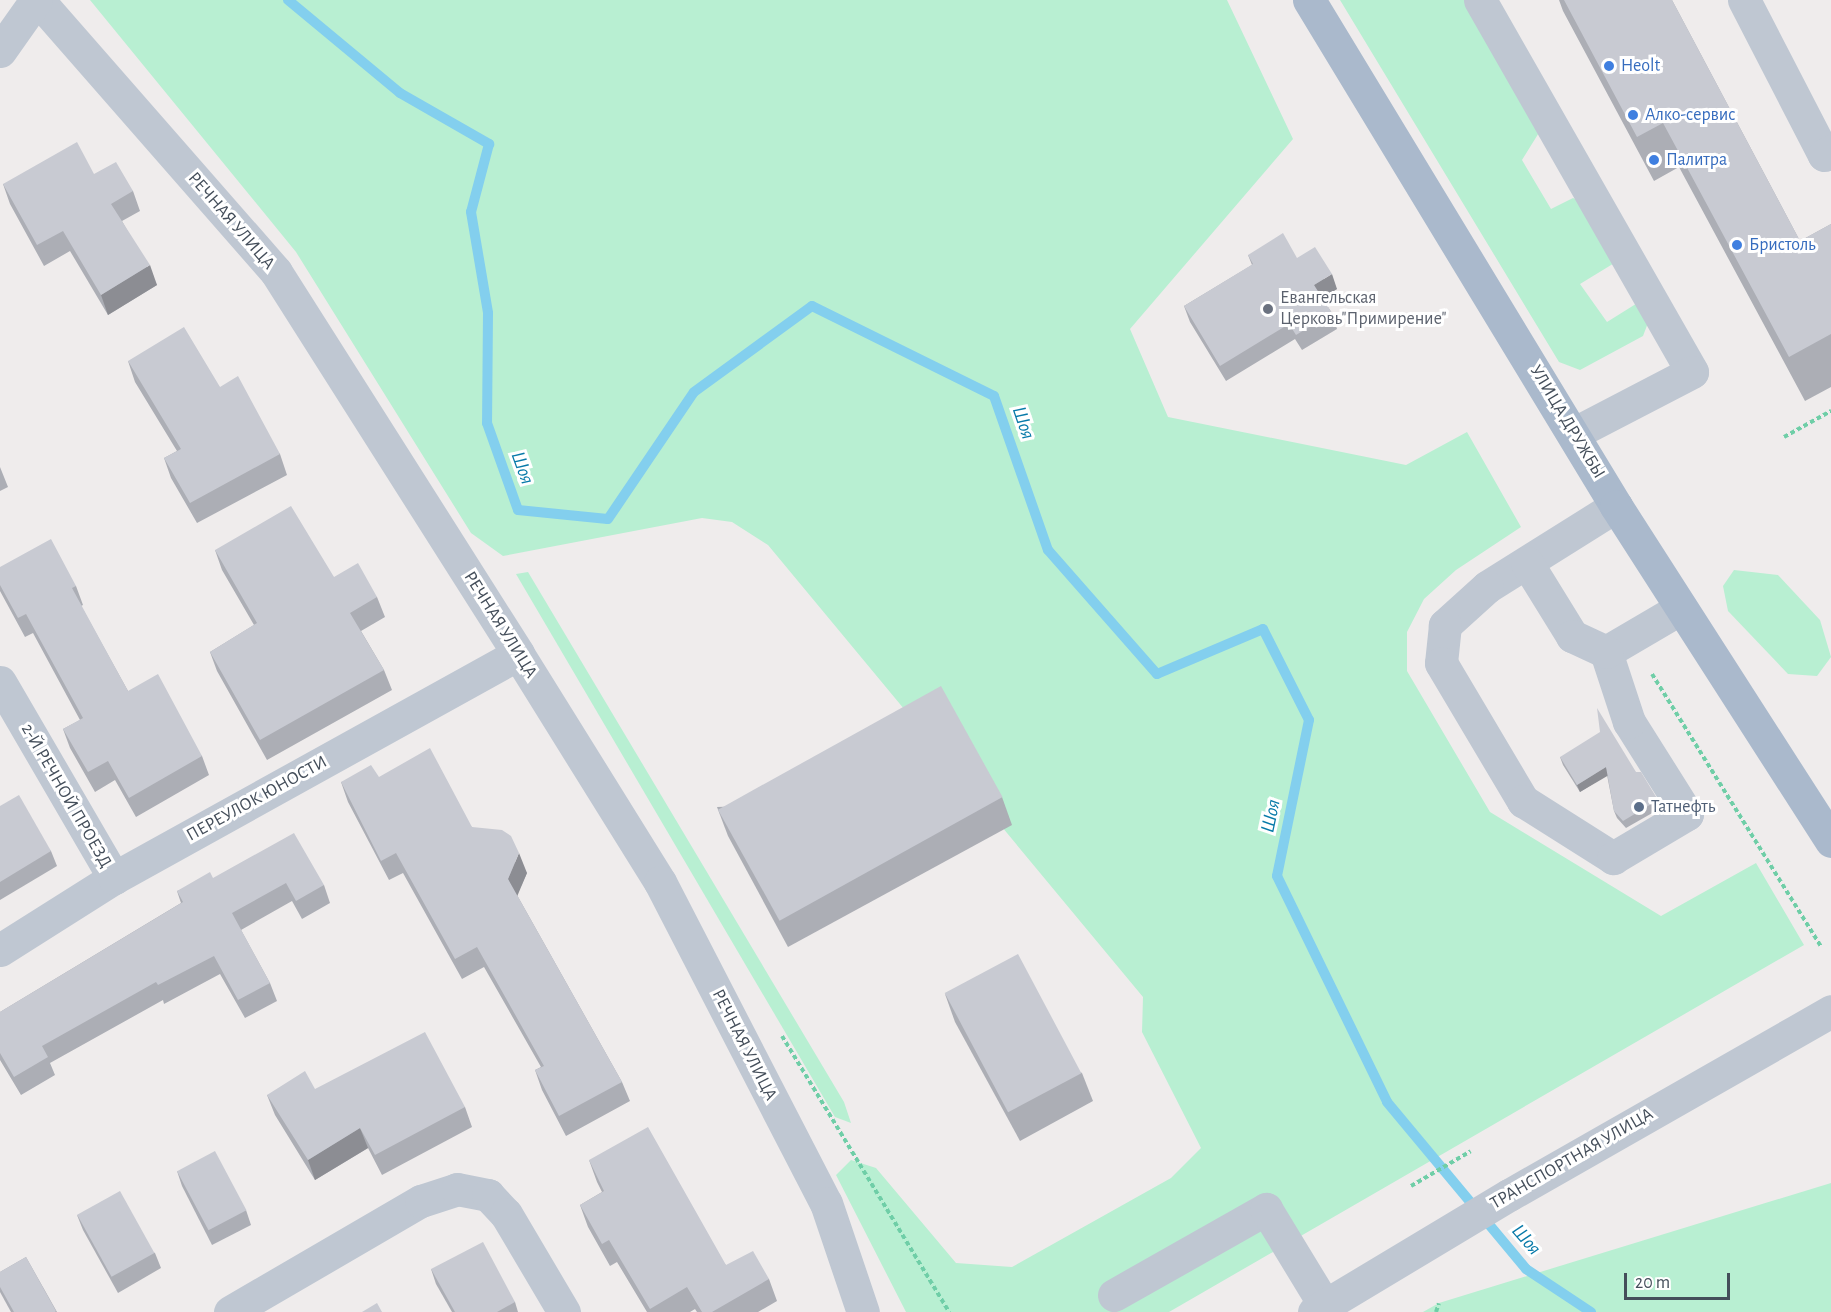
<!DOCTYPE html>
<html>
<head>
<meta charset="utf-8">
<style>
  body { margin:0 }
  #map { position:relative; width:1831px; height:1312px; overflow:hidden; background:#efecec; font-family:"Alegreya Sans",sans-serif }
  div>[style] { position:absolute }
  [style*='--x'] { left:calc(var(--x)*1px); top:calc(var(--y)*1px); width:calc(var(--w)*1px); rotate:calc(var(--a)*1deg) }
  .green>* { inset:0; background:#b8efd2 }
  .stream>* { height:10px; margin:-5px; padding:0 5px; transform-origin:5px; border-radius:5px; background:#83cfee }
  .path>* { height:4px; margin-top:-2px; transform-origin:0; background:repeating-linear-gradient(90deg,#6fcea7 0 4.5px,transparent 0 7.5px) }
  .minor>* { height:33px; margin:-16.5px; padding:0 16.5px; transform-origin:16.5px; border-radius:16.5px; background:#bfc7d2 }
  .major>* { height:33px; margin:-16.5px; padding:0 16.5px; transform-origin:16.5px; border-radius:16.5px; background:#aab9cc }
  .wall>* { inset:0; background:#acaeb5 }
  .shaded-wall>* { inset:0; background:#8c8d93 }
  .building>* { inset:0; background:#c8cad2; transform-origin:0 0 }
  .dots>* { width:16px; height:16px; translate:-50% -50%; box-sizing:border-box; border:3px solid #fff; border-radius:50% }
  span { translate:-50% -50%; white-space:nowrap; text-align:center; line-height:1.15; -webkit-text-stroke:6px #fff; paint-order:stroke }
  .shop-label { font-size:18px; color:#366cbe }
  .left { translate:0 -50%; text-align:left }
  .street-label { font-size:18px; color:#444e5a }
  .worship-label { font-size:18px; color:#5b616d }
  .service-label { font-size:18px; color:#4e5e75 }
  .water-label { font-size:20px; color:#087aa9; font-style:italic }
  .scale { position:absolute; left:1624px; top:1273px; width:106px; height:27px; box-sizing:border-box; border:3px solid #444e5a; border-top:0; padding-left:8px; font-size:18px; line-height:21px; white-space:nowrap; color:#444e5a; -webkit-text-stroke:4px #fff; paint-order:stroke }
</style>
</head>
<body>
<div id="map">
  <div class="green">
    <i style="clip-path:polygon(90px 0,1227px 0,1293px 139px,1130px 329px,1168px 417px,1406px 465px,1467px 432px,1521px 527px,1456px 570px,1424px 599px,1407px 632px,1407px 671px,1490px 812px,1661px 916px,1756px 863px,1804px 945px,1169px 1312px,906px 1312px,836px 1175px,851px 1160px,876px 1168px,956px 1263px,1012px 1267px,1171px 1178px,1201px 1148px,1142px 1032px,1143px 997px,768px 545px,732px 522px,702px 518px,503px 556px,471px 533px,296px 252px)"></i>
    <i style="clip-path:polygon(1340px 0,1464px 0,1540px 131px,1522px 160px,1551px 209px,1573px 198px,1586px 204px,1616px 262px,1580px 284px,1607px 322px,1639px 302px,1651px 315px,1643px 336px,1580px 370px,1559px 362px)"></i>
    <i style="clip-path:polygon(1734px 570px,1778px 575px,1820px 620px,1831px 657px,1817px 676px,1788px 674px,1728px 611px,1723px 586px)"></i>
    <i style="clip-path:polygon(528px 572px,844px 1102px,851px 1123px,835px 1117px,516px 574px)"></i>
    <i style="clip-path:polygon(1831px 1183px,1831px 1312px,1423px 1312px,1439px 1303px)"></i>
  </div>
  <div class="stream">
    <i style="--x:288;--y:0;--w:146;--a:39.7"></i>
    <i style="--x:400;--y:93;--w:103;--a:29.8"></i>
    <i style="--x:489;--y:144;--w:70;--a:104.8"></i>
    <i style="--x:471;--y:212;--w:102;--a:80.4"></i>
    <i style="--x:488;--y:313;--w:110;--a:90.5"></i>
    <i style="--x:487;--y:423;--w:92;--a:70.4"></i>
    <i style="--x:518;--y:510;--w:90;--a:5.7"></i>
    <i style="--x:608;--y:519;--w:153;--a:-55.9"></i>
    <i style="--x:694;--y:392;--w:146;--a:-36.1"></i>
    <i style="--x:812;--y:306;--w:203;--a:26.3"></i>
    <i style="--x:994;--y:396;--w:163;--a:70.7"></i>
    <i style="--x:1048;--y:550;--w:165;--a:48.7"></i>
    <i style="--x:1157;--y:674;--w:115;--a:-23"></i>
    <i style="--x:1263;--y:629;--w:102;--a:63.2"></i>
    <i style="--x:1309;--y:720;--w:159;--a:101.6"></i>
    <i style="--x:1277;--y:876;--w:251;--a:64"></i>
    <i style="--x:1387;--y:1102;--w:217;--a:50.2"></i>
    <i style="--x:1526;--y:1269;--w:78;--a:33.5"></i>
  </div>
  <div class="path">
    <i style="--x:1784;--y:437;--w:54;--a:-29"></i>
    <i style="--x:1652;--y:674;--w:321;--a:58.2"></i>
    <i style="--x:782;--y:1036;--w:323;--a:58.8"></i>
    <i style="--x:1411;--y:1186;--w:69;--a:-30.3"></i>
    <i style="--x:1436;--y:1312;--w:9;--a:-72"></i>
  </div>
  <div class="minor">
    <i style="--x:38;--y:0;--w:361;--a:48.8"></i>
    <i style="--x:276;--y:272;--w:452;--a:57.6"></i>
    <i style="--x:518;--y:654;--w:269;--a:58.1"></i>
    <i style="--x:660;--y:882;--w:361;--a:62.7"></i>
    <i style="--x:826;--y:1203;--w:115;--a:71.3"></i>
    <i style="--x:1480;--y:0;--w:428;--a:60.3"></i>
    <i style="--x:1692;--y:372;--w:132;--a:152.5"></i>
    <i style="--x:1744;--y:0;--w:174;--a:62.7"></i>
    <i style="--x:1824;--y:155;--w:8;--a:-30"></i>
    <i style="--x:0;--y:51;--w:62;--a:-54.8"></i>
    <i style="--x:1616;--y:506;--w:152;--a:147.9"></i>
    <i style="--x:1487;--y:587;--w:57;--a:137.9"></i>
    <i style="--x:1445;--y:625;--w:38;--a:96"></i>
    <i style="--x:1441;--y:663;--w:161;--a:59.3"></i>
    <i style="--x:1523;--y:801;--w:107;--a:32.3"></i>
    <i style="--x:1613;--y:858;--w:86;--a:-30.7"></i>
    <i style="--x:1687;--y:814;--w:109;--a:-122.2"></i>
    <i style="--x:1629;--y:722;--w:74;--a:-108.2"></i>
    <i style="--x:1606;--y:652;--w:87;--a:-30.4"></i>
    <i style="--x:1527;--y:563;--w:86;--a:58.3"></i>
    <i style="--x:1572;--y:636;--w:38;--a:25"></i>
    <i style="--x:0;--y:682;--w:227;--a:59.8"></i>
    <i style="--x:0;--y:950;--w:135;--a:-32.3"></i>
    <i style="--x:114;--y:878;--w:462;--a:-29"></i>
    <i style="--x:1114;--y:1295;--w:175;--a:-29.5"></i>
    <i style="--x:1266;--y:1209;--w:114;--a:58.7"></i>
    <i style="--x:230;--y:1312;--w:221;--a:-30.2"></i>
    <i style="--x:421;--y:1201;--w:38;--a:-18"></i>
    <i style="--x:457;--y:1189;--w:32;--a:11"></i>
    <i style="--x:488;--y:1195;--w:26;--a:47"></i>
    <i style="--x:506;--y:1214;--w:114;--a:59.4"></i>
    <i style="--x:1314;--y:1312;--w:227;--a:-31"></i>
    <i style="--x:1509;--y:1195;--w:371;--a:-29.7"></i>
  </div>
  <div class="major">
    <i style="--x:1309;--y:0;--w:592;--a:58.75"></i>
    <i style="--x:1616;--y:506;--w:398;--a:57.3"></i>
  </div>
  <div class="wall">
    <i style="clip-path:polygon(1559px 0,1672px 0,1800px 241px,1831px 224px,1831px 387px,1805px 401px,1679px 167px,1654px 181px,1563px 11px)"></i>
    <i style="clip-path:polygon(94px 174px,133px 191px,140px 211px,122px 221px,157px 285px,108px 315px,70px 251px,44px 266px,10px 204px,3px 184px)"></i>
    <i style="clip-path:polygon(1248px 255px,1297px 258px,1337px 289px,1322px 298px,1332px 313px,1337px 329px,1302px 350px,1295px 339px,1226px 381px,1190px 322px,1184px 306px,1252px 265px)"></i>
    <i style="clip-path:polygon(128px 361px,220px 387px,280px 454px,287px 475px,197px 523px,171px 478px,164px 458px,177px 451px,135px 382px)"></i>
    <i style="clip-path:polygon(0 467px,8px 487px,0 491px)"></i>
    <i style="clip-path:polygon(215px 550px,334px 577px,377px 597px,385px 617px,361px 631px,384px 670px,392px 690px,267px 760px,217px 671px,210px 652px,254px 625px,222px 570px)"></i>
    <i style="clip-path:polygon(0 567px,76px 586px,83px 605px,81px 606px,128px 691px,202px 756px,209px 775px,136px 817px,115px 780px,95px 792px,70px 748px,63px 729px,80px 720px,33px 633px,25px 637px,0 591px)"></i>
    <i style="clip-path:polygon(1560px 757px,1636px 772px,1658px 800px,1661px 808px,1626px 828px,1617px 818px,1614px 811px,1607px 775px,1580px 792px,1563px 765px)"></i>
    <i style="clip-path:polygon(379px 777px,472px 827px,527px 873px,517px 895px,622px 1082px,630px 1101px,566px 1136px,542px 1090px,535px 1070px,541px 1067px,484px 967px,462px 979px,403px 873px,389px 880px,348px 802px,341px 782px)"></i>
    <i style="clip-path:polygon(1002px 797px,1012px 825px,788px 947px,728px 836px,717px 807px)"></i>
    <i style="clip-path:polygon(0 806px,51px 851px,57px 866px,0 900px)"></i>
    <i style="clip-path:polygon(213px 878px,324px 885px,330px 903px,302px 919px,292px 901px,241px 930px,270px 983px,277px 1001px,245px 1018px,220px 974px,164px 1004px,163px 1000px,50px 1063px,55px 1075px,21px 1095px,0 1060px,0 1012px,181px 903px,177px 891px)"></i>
    <i style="clip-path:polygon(945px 994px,1082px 1073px,1093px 1101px,1020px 1141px,955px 1022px)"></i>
    <i style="clip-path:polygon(315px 1089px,465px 1107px,472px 1127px,382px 1175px,368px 1148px,315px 1180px,275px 1115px,267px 1095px)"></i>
    <i style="clip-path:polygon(589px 1160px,726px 1265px,769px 1279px,777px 1301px,758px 1312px,697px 1312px,695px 1309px,690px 1312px,647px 1312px,617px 1262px,610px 1266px,588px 1227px,580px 1205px,602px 1192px,597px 1182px)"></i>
    <i style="clip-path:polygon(177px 1171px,246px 1210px,251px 1225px,212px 1245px,182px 1186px)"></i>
    <i style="clip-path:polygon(77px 1215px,155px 1253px,161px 1268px,118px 1293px,83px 1230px)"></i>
    <i style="clip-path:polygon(26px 1257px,57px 1312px,11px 1312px,0 1292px,0 1272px)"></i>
    <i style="clip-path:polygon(431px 1269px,515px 1302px,518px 1312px,452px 1312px,436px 1284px)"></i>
  </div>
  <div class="shaded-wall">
    <i style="clip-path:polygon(150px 265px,157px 285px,108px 315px,101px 295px)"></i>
    <i style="clip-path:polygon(1332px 274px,1337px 289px,1319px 300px,1314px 285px)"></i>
    <i style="clip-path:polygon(1606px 767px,1609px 775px,1580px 792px,1577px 785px)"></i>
    <i style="clip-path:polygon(519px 853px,527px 873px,516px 899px,508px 879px)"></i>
    <i style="clip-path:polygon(360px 1128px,368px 1148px,315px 1180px,308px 1160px)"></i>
  </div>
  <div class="building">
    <i style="clip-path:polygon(1564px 0,1672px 0,1800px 241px,1831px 224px,1831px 334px,1789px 357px,1663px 123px,1637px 137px)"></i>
    <i style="clip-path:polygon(77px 142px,94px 174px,116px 162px,133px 191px,111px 204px,150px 265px,101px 295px,63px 231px,37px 245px,3px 184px)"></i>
    <i style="clip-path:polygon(1283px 233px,1297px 258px,1315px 247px,1332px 274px,1314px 285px,1332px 313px,1296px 335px,1289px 324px,1220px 366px,1184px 306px,1253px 264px,1248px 255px)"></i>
    <i style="clip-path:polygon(184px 327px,220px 387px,238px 376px,280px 454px,190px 503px,164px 458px,181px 449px,128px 361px)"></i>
    <i style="clip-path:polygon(291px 506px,334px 577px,358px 563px,377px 597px,350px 613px,384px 670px,260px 740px,210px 652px,257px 623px,215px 550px)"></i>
    <i style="clip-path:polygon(51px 539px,76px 586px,72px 588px,128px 691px,158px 674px,202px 756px,129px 798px,108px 761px,88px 772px,63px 729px,83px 718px,26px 614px,18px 618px,0 585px,0 567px)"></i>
    <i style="left:941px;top:686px;width:127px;height:255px;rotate:61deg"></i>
    <i style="clip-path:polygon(1597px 708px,1636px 772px,1641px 772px,1658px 800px,1623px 821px,1614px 811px,1606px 767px,1577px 785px,1560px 757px,1600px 732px)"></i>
    <i style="clip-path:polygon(430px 748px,472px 827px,502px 830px,511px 836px,519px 853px,508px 879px,622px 1082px,559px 1116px,535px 1070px,544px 1066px,477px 947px,455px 959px,396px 853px,381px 861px,341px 782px,371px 765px,379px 777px)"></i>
    <i style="clip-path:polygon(19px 795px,51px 851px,0 882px,0 806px)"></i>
    <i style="clip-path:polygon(294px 833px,324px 885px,296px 901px,286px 883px,232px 913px,270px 983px,238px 1000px,214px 956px,158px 985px,156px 982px,42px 1046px,48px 1057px,14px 1077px,0 1053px,0 1012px,183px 902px,177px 891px,210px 872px,213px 878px)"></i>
    <i style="left:1018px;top:954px;width:135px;height:83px;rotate:62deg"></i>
    <i style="clip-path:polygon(425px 1032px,465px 1107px,375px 1155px,360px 1128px,308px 1160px,267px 1095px,305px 1071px,315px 1089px)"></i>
    <i style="clip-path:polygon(648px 1127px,726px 1265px,753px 1251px,769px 1279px,712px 1312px,702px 1312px,687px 1287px,650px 1309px,609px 1240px,602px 1244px,580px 1205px,604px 1191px,589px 1160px)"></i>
    <i style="left:215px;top:1151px;width:67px;height:43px;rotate:62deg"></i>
    <i style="left:120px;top:1191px;width:71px;height:49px;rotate:61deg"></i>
    <i style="clip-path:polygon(483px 1242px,515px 1302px,497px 1312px,455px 1312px,431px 1269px)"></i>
    <i style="clip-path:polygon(26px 1257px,56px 1311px,55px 1312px,14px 1312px,0 1287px,0 1272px)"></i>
    <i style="clip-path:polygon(377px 1303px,382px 1312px,362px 1312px)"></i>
  </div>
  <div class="dots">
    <i style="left:1609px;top:66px;background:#3f7fe0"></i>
    <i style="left:1633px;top:115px;background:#3f7fe0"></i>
    <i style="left:1654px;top:160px;background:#3f7fe0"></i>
    <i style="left:1737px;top:245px;background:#3f7fe0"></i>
    <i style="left:1268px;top:309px;background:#6b7280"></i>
    <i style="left:1639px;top:807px;background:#5c6f8a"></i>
  </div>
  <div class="shop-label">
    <span class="left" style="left:1621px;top:66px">Heolt</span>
    <span class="left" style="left:1645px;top:115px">Алко-сервис</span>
    <span class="left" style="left:1666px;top:160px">Палитра</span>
    <span class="left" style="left:1749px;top:245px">Бристоль</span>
  </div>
  <div class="street-label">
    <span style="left:231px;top:221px;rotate:49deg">РЕЧНАЯ УЛИЦА</span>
    <span style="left:1567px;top:422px;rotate:59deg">УЛИЦА ДРУЖБЫ</span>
    <span style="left:500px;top:625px;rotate:58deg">РЕЧНАЯ УЛИЦА</span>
    <span style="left:66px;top:796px;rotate:60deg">2-Й РЕЧНОЙ ПРОЕЗД</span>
    <span style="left:257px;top:799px;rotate:-29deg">ПЕРЕУЛОК ЮНОСТИ</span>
    <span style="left:744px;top:1045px;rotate:63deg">РЕЧНАЯ УЛИЦА</span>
    <span style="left:1572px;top:1159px;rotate:-30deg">ТРАНСПОРТНАЯ УЛИЦА</span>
  </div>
  <div class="worship-label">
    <span class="left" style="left:1280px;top:309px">Евангельская<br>Церковь"Примирение"</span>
  </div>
  <div class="service-label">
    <span class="left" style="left:1651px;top:807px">Татнефть</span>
  </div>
  <div class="water-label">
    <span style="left:1023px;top:423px;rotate:71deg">Шоя</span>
    <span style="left:522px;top:468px;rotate:70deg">Шоя</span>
    <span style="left:1271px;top:816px;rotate:-78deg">Шоя</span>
    <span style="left:1526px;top:1240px;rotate:49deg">Шоя</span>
  </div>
  <div class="scale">20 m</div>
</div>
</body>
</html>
